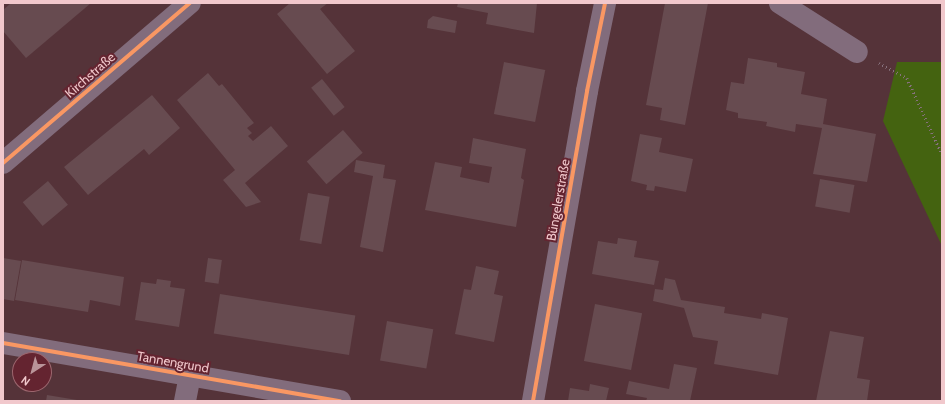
<!DOCTYPE html>
<html>
<head>
<meta charset="utf-8">
<style>
  body { margin:0 }
  #map { position:relative; width:945px; height:404px; overflow:hidden; background:#553339; font-family:Cabin,sans-serif }
  div>[style] { position:absolute }
  [style*='--x'] { left:calc(var(--x)*1px); top:calc(var(--y)*1px); width:calc(var(--w)*1px); rotate:calc(var(--a)*1deg) }
  .green>* { inset:0; background:#446310 }
  .building>* { inset:0; background:#674b50; transform-origin:0 0 }
  .path>* { height:2.5px; margin-top:-1.25px; transform-origin:0; background:repeating-linear-gradient(90deg,#87727e 0 1px,transparent 0 4px) }
  .minor>* { height:22px; margin:-11px; padding:0 11px; transform-origin:11px; border-radius:11px; background:#826c7c }
  .tertiary>* { height:22px; margin:-11px; padding:0 11px; transform-origin:11px; border-radius:11px; background:#826c7c }
  .cycleway>* { height:4px; margin:-2px; padding:0 2px; transform-origin:2px; border-radius:2px; background:#f99763 }
  span { translate:-50% -50%; white-space:nowrap; text-align:center; line-height:1.15; -webkit-text-stroke:4px #642430; paint-order:stroke }
  .street-label { font-size:13px; color:#f1c8cc }
  .frame { position:absolute; inset:0; border:4px solid #f1c8cc; pointer-events:none }
  .north { position:absolute; left:12px; top:352px; width:40px; height:40px; box-sizing:border-box; background:#642430; border:1px solid #9c666e; border-radius:50%; rotate:216deg; font-size:11px; font-weight:700; line-height:16px; text-align:center; color:#f1c8cc }
  .north::after { content:''; display:block; margin:auto; width:14px; height:18px; background:#ba9499; clip-path:polygon(50% 0,100% 100%,50% 72%,0 100%) }
</style>
</head>
<body>
<div id="map">
  <div class="green">
    <i style="clip-path:polygon(897px 62px,942px 62px,942px 246px,883px 121px)"></i>
  </div>
  <div class="building">
    <i style="clip-path:polygon(11px 3px,91px 3px,26px 58px,3px 31px,3px 10px)"></i>
    <i style="clip-path:polygon(290px 3px,328px 3px,320px 9px,355px 51px,327px 74px,277px 14px)"></i>
    <i style="clip-path:polygon(458px 3px,537px 3px,534px 33px,486px 24px,488px 13px,457px 7px)"></i>
    <i style="clip-path:polygon(665px 3px,708px 3px,685px 125px,660px 120px,662px 108px,646px 105px)"></i>
    <i style="clip-path:polygon(433px 16px,457px 21px,455px 33px,427px 28px,428px 20px)"></i>
    <i style="clip-path:polygon(748px 58px,777px 63px,777px 67px,805px 72px,801px 94px,827px 99px,823px 124px,876px 134px,867px 182px,813px 174px,822px 128px,796px 124px,795px 132px,766px 126px,767px 122px,738px 118px,738px 113px,726px 110px,731px 82px,744px 84px)"></i>
    <i style="left:504px;top:62px;width:42px;height:53px;rotate:11deg"></i>
    <i style="clip-path:polygon(208px 73px,219px 86px,222px 84px,254px 123px,247px 128px,252px 133px,248px 136px,253px 141px,271px 126px,288px 146px,245px 183px,261px 202px,246px 207px,223px 180px,235px 170px,177px 100px)"></i>
    <i style="left:322px;top:79px;width:36px;height:14px;rotate:51deg"></i>
    <i style="clip-path:polygon(152px 95px,180px 128px,149px 155px,144px 149px,88px 195px,64px 167px)"></i>
    <i style="left:343px;top:130px;width:30px;height:48px;rotate:49deg"></i>
    <i style="clip-path:polygon(640px 134px,662px 138px,659px 152px,693px 159px,686px 192px,655px 186px,654px 191px,646px 190px,647px 185px,631px 181px)"></i>
    <i style="clip-path:polygon(473px 138px,526px 149px,521px 178px,524px 180px,516px 227px,425px 210px,435px 162px,462px 167px,460px 177px,489px 183px,492px 167px,469px 163px)"></i>
    <i style="clip-path:polygon(356px 160px,385px 165px,383px 178px,396px 180px,383px 252px,360px 247px,373px 176px,354px 172px)"></i>
    <i style="left:820px;top:179px;width:35px;height:28px;rotate:10deg"></i>
    <i style="left:48px;top:181px;width:31px;height:33px;rotate:50deg"></i>
    <i style="left:308px;top:193px;width:22px;height:48px;rotate:10deg"></i>
    <i style="clip-path:polygon(618px 238px,637px 241px,634px 257px,659px 261px,654px 285px,592px 274px,598px 241px,617px 244px)"></i>
    <i style="clip-path:polygon(3px 258px,21px 261px,14px 301px,3px 299px)"></i>
    <i style="left:208px;top:258px;width:14px;height:24px;rotate:8deg"></i>
    <i style="clip-path:polygon(22px 260px,124px 277px,120px 306px,90px 300px,88px 312px,15px 300px)"></i>
    <i style="clip-path:polygon(476px 266px,499px 271px,494px 294px,503px 296px,494px 342px,455px 334px,464px 289px,471px 290px)"></i>
    <i style="clip-path:polygon(665px 278px,675px 280px,681px 300px,725px 307px,724px 313px,761px 319px,762px 313px,788px 318px,778px 375px,714px 364px,718px 341px,693px 337px,684px 308px,653px 301px,655px 289px,663px 290px)"></i>
    <i style="clip-path:polygon(157px 279px,171px 281px,170px 287px,185px 289px,179px 327px,135px 320px,141px 282px,156px 284px)"></i>
    <i style="left:220px;top:294px;width:137px;height:40px;rotate:9deg"></i>
    <i style="left:595px;top:304px;width:48px;height:58px;rotate:11deg"></i>
    <i style="left:387px;top:321px;width:47px;height:40px;rotate:10deg"></i>
    <i style="clip-path:polygon(830px 331px,864px 337px,857px 378px,870px 380px,867px 401px,816px 401px)"></i>
    <i style="clip-path:polygon(674px 364px,697px 368px,690px 401px,646px 401px,647px 398px,626px 394px,629px 381px,669px 389px)"></i>
    <i style="clip-path:polygon(590px 384px,609px 388px,606px 401px,568px 401px,570px 388px,589px 391px)"></i>
    <i style="clip-path:polygon(47px 395px,77px 400px,77px 401px,46px 401px)"></i>
  </div>
  <div class="path">
    <i style="--x:879;--y:63;--w:32;--a:28"></i>
    <i style="--x:907;--y:78;--w:84;--a:65.3"></i>
  </div>
  <div class="minor">
    <i style="--x:780;--y:3;--w:91;--a:32.5"></i>
    <i style="--x:3;--y:343;--w:342;--a:9.8"></i>
    <i style="--x:185;--y:401;--w:26;--a:-79"></i>
    <i style="--x:533;--y:401;--w:315;--a:-80.1"></i>
    <i style="--x:587;--y:91;--w:90;--a:-78.4"></i>
  </div>
  <div class="tertiary">
    <i style="--x:3;--y:163;--w:246;--a:-40.6"></i>
  </div>
  <div class="cycleway">
    <i style="--x:3;--y:163;--w:246;--a:-40.6"></i>
    <i style="--x:3;--y:343;--w:342;--a:9.8"></i>
    <i style="--x:533;--y:401;--w:315;--a:-80.1"></i>
    <i style="--x:587;--y:91;--w:90;--a:-78.4"></i>
  </div>
  <div class="street-label">
    <span style="left:90px;top:75px;rotate:-41deg">Kirchstraße</span>
    <span style="left:558px;top:200px;rotate:-80deg">Büngelerstraße</span>
    <span style="left:173px;top:362px;rotate:10deg">Tannengrund</span>
  </div>
  <div class="frame"></div>
  <div class="north">N</div>
</div>
</body>
</html>
